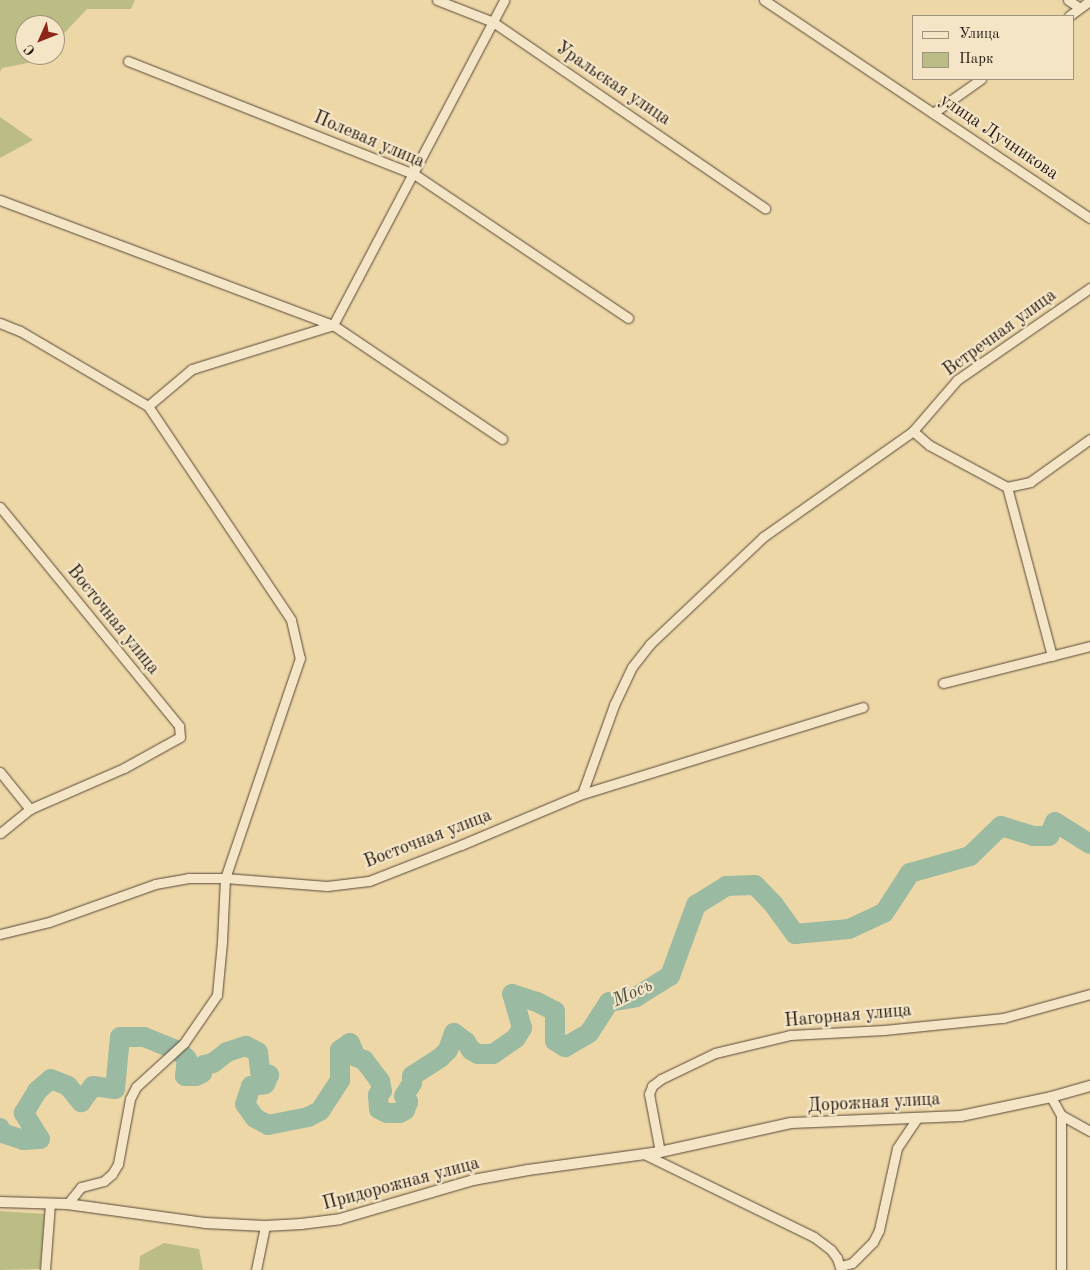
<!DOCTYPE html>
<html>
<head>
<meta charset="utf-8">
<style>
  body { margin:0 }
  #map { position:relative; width:1090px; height:1270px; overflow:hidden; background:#eed7a7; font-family:"Old Standard TT",serif }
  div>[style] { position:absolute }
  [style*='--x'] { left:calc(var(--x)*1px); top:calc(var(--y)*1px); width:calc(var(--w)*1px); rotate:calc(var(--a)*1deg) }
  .green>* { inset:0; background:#bbbd85 }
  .river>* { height:20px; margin:-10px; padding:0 10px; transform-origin:10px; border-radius:10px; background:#9bbaa2 }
  .roads { filter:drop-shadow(0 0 1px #564838) drop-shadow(0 0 1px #564838) }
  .minor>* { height:9px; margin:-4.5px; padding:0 4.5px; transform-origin:4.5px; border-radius:4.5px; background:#f4e5c6 }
  .tertiary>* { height:10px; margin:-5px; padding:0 5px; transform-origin:5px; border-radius:5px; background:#f4e5c6 }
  span { translate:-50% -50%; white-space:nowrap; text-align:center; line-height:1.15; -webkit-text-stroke:4.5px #f4e5c6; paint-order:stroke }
  .street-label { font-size:18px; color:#231813 }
  .water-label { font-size:19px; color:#4d5145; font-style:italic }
  .legend { position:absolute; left:912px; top:15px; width:162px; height:65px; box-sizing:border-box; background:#f4e5c6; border:1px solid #a0937e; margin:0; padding:6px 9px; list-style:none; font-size:15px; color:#231813 }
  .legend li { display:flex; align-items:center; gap:10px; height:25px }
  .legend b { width:25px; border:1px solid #a0937e }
  .north { position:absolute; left:15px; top:15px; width:50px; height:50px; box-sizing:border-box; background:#f4e5c6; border:1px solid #a0937e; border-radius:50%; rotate:226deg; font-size:14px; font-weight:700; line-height:20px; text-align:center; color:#231813 }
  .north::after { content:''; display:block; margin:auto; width:18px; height:22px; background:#8f2418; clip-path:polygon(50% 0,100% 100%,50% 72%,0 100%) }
</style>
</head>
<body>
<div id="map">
  <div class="green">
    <i style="clip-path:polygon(0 0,135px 0,131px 9px,87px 9px,55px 43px,55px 25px,25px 25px,25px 55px,44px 55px,38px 61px,2px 68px,0 72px)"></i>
    <i style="clip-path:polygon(0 117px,33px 140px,0 158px)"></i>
    <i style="clip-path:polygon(0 1211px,45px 1214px,40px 1269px,0 1270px)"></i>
    <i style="clip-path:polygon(164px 1243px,199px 1249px,203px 1270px,139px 1270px,140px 1256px)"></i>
  </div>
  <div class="river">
    <i style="--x:0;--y:1128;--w:5;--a:68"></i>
    <i style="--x:2;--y:1133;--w:22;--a:18"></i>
    <i style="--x:23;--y:1140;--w:17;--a:-3"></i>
    <i style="--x:40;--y:1139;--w:31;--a:-122"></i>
    <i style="--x:24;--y:1113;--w:26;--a:-59"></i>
    <i style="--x:37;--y:1091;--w:18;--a:-41"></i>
    <i style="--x:51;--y:1079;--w:18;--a:22"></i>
    <i style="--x:68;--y:1086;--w:21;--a:51"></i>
    <i style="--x:81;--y:1102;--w:20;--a:-53"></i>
    <i style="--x:93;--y:1086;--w:22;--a:8"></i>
    <i style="--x:115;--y:1089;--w:52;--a:-84.5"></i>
    <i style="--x:120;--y:1037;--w:24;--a:0"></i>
    <i style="--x:144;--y:1037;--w:38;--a:22"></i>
    <i style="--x:179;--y:1051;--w:11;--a:45"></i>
    <i style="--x:187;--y:1059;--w:17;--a:97"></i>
    <i style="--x:185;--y:1076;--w:11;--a:0"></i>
    <i style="--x:196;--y:1076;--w:7;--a:-27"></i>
    <i style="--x:202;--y:1073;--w:8;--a:-76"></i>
    <i style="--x:204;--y:1065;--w:9;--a:-13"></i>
    <i style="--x:213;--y:1063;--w:18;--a:-38"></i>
    <i style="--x:227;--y:1052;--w:20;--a:-18"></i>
    <i style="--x:246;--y:1046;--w:13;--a:27"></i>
    <i style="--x:258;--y:1052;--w:19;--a:84"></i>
    <i style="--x:260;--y:1071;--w:10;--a:24"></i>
    <i style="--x:269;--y:1075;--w:10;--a:114"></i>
    <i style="--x:265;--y:1084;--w:14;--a:172"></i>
    <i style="--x:251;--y:1086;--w:19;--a:108"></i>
    <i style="--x:245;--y:1104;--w:17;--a:54"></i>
    <i style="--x:255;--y:1118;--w:15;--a:28"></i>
    <i style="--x:268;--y:1125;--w:41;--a:-11.3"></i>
    <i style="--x:308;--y:1117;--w:13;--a:-27"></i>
    <i style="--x:320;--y:1111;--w:37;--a:-57"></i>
    <i style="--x:340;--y:1080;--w:30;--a:-90"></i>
    <i style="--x:340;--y:1050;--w:12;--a:-35"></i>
    <i style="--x:350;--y:1043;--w:15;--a:67"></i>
    <i style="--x:356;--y:1057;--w:9;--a:21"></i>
    <i style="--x:364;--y:1060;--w:26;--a:53"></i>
    <i style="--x:380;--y:1081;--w:10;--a:79"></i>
    <i style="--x:382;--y:1091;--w:6;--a:135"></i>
    <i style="--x:378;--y:1095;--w:14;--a:86"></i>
    <i style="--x:379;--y:1109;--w:9;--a:27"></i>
    <i style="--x:387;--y:1113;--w:13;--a:0"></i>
    <i style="--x:400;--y:1113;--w:6;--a:-31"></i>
    <i style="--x:405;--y:1110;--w:9;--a:-69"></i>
    <i style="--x:408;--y:1102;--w:7;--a:-124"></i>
    <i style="--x:404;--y:1096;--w:15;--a:-58"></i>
    <i style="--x:412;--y:1083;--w:7;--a:-90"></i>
    <i style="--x:412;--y:1076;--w:33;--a:-33"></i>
    <i style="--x:440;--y:1058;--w:11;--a:-45"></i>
    <i style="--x:448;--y:1050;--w:18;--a:-71"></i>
    <i style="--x:454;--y:1033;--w:15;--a:37"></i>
    <i style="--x:466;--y:1042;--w:9;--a:58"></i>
    <i style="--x:471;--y:1050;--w:8;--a:30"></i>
    <i style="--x:478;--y:1054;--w:15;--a:0"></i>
    <i style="--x:493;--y:1054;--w:28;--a:-35"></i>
    <i style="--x:516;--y:1038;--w:12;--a:-59"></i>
    <i style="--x:522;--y:1028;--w:35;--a:-106"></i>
    <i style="--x:512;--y:994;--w:26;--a:18"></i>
    <i style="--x:537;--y:1002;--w:20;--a:27"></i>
    <i style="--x:555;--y:1011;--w:30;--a:90"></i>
    <i style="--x:555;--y:1041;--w:12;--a:31"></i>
    <i style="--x:565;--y:1047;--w:28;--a:-30"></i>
    <i style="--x:589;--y:1033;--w:37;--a:-57"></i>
    <i style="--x:609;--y:1002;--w:27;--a:-10"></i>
    <i style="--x:636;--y:997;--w:40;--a:-32"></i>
    <i style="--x:670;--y:976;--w:76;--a:-69.9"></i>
    <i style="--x:696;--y:905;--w:36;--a:-32"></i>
    <i style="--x:726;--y:886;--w:29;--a:-2"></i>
    <i style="--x:755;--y:885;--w:28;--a:46"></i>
    <i style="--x:774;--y:905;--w:36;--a:54"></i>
    <i style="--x:795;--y:934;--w:54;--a:-5.3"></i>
    <i style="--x:849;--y:929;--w:38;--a:-25"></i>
    <i style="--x:884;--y:913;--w:48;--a:-57"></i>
    <i style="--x:910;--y:873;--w:62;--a:-15.8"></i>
    <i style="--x:970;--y:856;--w:43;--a:-44.1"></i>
    <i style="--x:1001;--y:826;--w:34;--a:17"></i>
    <i style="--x:1033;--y:836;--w:16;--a:0"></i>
    <i style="--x:1049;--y:836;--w:15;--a:-67"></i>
    <i style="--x:1055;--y:822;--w:41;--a:32.2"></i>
  </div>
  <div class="roads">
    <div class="minor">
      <i style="--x:437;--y:0;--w:60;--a:21.4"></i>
      <i style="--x:493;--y:22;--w:330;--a:34.4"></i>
      <i style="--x:764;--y:0;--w:392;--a:33.8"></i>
      <i style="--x:1068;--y:0;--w:14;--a:34"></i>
      <i style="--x:1069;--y:16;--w:26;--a:-36"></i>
      <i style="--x:128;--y:61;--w:308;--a:21.6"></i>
      <i style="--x:414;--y:174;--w:258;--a:33.9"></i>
      <i style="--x:933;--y:113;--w:59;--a:-35.3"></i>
      <i style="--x:0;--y:200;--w:356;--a:20.6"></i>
      <i style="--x:333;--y:325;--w:204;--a:34"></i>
      <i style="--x:0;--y:323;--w:22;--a:22"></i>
      <i style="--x:20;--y:331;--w:148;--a:30.4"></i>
      <i style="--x:148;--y:406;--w:257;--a:56.2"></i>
      <i style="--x:291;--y:620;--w:39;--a:77"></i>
      <i style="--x:300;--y:658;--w:232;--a:108.8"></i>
      <i style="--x:225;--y:878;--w:64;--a:92.7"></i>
      <i style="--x:222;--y:942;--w:53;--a:95.4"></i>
      <i style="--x:217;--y:995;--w:58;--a:124.5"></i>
      <i style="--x:184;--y:1043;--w:65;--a:137.5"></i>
      <i style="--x:136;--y:1087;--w:13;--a:117"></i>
      <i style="--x:130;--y:1099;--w:66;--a:100.5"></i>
      <i style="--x:118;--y:1164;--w:12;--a:121"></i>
      <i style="--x:112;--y:1174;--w:11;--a:139"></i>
      <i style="--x:104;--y:1181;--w:24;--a:165"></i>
      <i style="--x:81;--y:1187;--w:22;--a:129"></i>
      <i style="--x:148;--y:406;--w:57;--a:-40.1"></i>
      <i style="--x:192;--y:369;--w:148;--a:-17.3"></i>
      <i style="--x:333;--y:325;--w:367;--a:-62.2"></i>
      <i style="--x:913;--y:431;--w:21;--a:41"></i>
      <i style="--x:929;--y:445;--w:89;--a:28.3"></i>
      <i style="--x:1007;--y:487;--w:24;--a:-12"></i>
      <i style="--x:1030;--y:482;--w:74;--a:-35.6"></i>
      <i style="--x:1007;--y:487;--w:175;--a:75.1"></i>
      <i style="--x:0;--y:507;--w:283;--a:50.7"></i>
      <i style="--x:179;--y:726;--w:11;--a:85"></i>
      <i style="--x:180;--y:737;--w:64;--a:151"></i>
      <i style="--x:124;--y:768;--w:103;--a:156.4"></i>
      <i style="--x:30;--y:809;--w:38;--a:141"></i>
      <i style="--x:943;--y:683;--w:152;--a:-14.1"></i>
      <i style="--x:0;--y:772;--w:48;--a:51"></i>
      <i style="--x:582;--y:794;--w:95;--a:-70.2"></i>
      <i style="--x:614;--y:705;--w:42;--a:-64.7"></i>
      <i style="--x:632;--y:667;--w:29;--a:-52"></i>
      <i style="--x:650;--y:644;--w:156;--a:-43.4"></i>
      <i style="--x:763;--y:537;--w:184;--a:-35.2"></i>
      <i style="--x:913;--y:431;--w:67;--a:-49.2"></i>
      <i style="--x:957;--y:380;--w:162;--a:-34.7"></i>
      <i style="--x:0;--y:934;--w:50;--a:-13.8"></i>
      <i style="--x:49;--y:922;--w:113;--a:-19.7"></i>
      <i style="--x:155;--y:884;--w:34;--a:-10"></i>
      <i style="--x:188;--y:878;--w:37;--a:0"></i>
      <i style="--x:225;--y:878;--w:102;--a:4.5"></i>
      <i style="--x:327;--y:886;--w:42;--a:-6.8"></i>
      <i style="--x:369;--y:881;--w:99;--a:-21.4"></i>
      <i style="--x:461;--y:845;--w:131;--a:-22.9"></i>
      <i style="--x:582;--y:794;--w:294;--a:-17.2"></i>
      <i style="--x:1051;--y:1097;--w:21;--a:61"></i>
      <i style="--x:1061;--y:1115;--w:155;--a:90"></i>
      <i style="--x:1061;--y:1115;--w:33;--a:29"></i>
      <i style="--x:660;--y:1152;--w:59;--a:-100.7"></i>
      <i style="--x:649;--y:1094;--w:9;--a:-69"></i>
      <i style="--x:652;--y:1086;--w:11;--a:-38"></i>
      <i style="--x:661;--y:1079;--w:60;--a:-25.7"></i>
      <i style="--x:715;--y:1053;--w:77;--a:-13.5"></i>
      <i style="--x:790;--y:1035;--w:94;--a:-3"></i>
      <i style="--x:884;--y:1030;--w:120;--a:-5.8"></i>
      <i style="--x:1003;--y:1018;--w:90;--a:-15.4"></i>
      <i style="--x:644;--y:1154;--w:189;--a:26"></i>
      <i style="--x:814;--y:1237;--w:21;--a:37"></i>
      <i style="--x:831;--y:1250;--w:10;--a:53"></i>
      <i style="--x:837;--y:1258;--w:13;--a:72"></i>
      <i style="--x:841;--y:1266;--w:11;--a:-15"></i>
      <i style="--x:852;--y:1263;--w:30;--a:-45"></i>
      <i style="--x:873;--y:1242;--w:13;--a:-63"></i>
      <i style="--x:879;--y:1230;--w:84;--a:-77.6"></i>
      <i style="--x:897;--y:1148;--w:37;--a:-56"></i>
      <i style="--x:45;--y:1270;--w:66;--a:-85.7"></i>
      <i style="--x:256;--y:1270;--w:45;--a:-78.4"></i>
    </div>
    <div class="tertiary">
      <i style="--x:0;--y:1202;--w:67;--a:1.7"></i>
      <i style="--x:67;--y:1204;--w:139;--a:7.8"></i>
      <i style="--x:205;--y:1223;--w:60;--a:2.9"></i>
      <i style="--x:265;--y:1226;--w:36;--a:-3"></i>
      <i style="--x:301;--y:1224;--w:39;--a:-7"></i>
      <i style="--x:340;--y:1219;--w:139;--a:-16.3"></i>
      <i style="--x:473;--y:1180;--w:56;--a:-10.3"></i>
      <i style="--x:528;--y:1170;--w:133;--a:-7.8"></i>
      <i style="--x:660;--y:1152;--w:134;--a:-12.5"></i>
      <i style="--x:791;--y:1123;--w:170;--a:-2.4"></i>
      <i style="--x:961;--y:1116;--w:92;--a:-11.9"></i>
      <i style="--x:1051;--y:1097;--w:41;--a:-15.8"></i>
    </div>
  </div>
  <div class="street-label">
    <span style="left:613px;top:84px;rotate:34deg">Уральская улица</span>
    <span style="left:999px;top:137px;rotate:34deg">улица Лучникова</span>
    <span style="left:369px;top:140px;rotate:23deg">Полевая улица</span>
    <span style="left:1000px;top:333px;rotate:-36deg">Встречная улица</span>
    <span style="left:113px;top:620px;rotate:51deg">Восточная улица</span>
    <span style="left:428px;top:839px;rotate:-21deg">Восточная улица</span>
    <span style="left:848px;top:1016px;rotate:-5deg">Нагорная улица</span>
    <span style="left:874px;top:1103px;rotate:-3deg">Дорожная улица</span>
    <span style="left:401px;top:1184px;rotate:-15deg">Придорожная улица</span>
  </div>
  <div class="water-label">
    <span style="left:633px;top:994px;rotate:-25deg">Мось</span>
  </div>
  <ul class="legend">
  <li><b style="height:6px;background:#f4e5c6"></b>Улица</li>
  <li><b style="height:14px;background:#bbbd85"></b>Парк</li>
  </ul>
  <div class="north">С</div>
</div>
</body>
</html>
